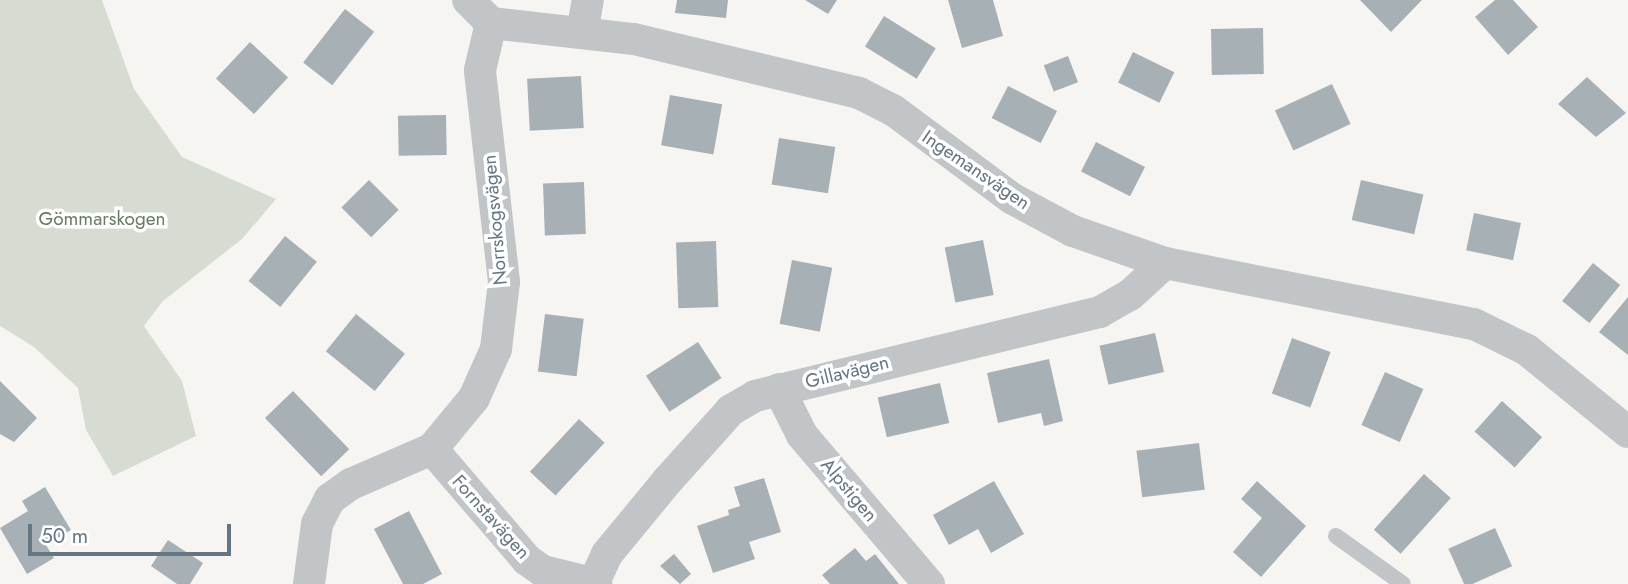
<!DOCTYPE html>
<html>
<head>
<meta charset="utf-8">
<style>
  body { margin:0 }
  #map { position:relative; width:1628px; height:584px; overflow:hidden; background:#f6f5f2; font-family:Jost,sans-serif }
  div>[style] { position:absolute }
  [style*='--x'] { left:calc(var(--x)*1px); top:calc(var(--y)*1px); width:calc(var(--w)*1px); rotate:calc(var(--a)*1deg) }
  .green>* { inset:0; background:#d7dcd3 }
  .building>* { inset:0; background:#a7b0b5; transform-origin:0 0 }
  .service>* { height:16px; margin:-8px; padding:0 8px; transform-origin:8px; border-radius:8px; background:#c1c5c8 }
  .minor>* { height:32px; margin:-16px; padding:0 16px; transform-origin:16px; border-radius:16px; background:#c1c5c8 }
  span { translate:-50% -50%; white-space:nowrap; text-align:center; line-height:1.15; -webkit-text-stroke:7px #fff; paint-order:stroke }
  .street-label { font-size:19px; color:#647683 }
  .park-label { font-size:19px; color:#687a63 }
  .scale { position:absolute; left:28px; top:524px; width:203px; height:32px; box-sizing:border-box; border:4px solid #647683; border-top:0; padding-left:9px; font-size:21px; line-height:24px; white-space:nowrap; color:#647683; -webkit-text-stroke:5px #fff; paint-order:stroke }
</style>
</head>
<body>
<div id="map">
  <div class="green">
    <i style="clip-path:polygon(0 0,102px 0,134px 89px,182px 157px,276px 199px,242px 239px,163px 301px,144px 326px,182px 381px,196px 436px,113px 476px,86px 430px,78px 388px,34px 347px,0 326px)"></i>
  </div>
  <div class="building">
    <i style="clip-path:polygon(677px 0,728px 0,726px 18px,675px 13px)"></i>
    <i style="clip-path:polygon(805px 0,837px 0,828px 14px)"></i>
    <i style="clip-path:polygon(948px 0,993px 0,1003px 36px,962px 48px)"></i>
    <i style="clip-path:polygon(1360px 0,1422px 0,1391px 32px)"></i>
    <i style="clip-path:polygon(1495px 0,1513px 0,1538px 27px,1508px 55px,1475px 17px)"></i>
    <i style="left:345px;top:9px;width:37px;height:68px;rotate:38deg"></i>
    <i style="left:884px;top:16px;width:61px;height:36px;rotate:32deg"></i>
    <i style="left:1263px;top:28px;width:46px;height:52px;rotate:89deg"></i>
    <i style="left:250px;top:42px;width:52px;height:50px;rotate:43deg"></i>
    <i style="left:1133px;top:52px;width:46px;height:34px;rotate:26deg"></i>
    <i style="left:1068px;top:56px;width:28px;height:26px;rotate:69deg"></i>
    <i style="left:581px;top:76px;width:52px;height:54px;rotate:87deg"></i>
    <i style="clip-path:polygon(1587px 77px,1626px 113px,1596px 137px,1558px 104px)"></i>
    <i style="left:1332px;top:84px;width:44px;height:63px;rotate:65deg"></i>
    <i style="left:1008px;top:86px;width:55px;height:36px;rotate:27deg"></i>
    <i style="left:670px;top:95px;width:53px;height:51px;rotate:10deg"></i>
    <i style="left:446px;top:115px;width:40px;height:48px;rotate:89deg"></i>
    <i style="left:779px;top:138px;width:57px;height:47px;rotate:9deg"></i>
    <i style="left:1096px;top:142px;width:55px;height:33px;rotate:27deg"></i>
    <i style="left:369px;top:180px;width:42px;height:39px;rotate:45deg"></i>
    <i style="left:1361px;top:180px;width:64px;height:41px;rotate:13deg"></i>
    <i style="left:584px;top:182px;width:52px;height:41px;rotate:88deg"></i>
    <i style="left:1474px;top:213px;width:48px;height:38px;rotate:12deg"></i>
    <i style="left:285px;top:236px;width:41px;height:58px;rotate:39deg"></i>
    <i style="left:983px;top:240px;width:56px;height:39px;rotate:79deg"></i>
    <i style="left:716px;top:241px;width:66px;height:40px;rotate:88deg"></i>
    <i style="left:792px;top:260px;width:41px;height:65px;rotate:11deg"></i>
    <i style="left:1593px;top:263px;width:35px;height:49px;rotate:39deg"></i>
    <i style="clip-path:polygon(1628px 297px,1628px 355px,1599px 332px)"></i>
    <i style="left:356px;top:314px;width:63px;height:48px;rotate:39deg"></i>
    <i style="left:545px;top:314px;width:39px;height:58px;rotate:7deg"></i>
    <i style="left:1155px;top:333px;width:40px;height:57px;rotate:77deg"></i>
    <i style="left:1292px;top:338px;width:41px;height:59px;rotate:20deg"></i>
    <i style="left:698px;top:342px;width:43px;height:62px;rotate:57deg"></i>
    <i style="clip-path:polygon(1049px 359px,1063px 421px,1044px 426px,1041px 413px,998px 423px,987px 373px)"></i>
    <i style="left:1385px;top:372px;width:42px;height:58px;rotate:24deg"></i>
    <i style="clip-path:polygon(0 381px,37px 418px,14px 442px,0 434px)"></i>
    <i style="left:940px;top:383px;width:41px;height:64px;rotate:77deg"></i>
    <i style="left:293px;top:391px;width:81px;height:39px;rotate:46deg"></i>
    <i style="left:1502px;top:401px;width:54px;height:41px;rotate:42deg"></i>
    <i style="left:579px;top:419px;width:35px;height:72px;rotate:43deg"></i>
    <i style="left:1199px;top:443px;width:47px;height:63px;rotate:83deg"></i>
    <i style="left:1424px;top:474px;width:36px;height:75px;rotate:42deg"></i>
    <i style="clip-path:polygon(764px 478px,781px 532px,749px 542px,755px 559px,713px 573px,697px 526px,729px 515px,728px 510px,740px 506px,734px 487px)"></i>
    <i style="clip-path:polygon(994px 481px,1024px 534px,991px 553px,978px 529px,949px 545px,933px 515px)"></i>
    <i style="clip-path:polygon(1257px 481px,1306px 526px,1261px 577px,1233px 552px,1262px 518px,1241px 499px)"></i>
    <i style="clip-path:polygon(45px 487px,71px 530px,46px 545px,54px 558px,27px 574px,0 528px,28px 511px,22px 501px)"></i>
    <i style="clip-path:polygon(409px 511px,442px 574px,423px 584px,403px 584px,374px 529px)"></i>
    <i style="left:1495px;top:528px;width:42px;height:51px;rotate:66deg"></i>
    <i style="clip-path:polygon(168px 540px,203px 563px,190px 584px,177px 584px,151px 566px)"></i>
    <i style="clip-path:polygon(855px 548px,866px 561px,875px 554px,899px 584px,830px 584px,822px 575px)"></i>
    <i style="clip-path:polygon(674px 554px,691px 574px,680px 584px,660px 566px)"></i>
  </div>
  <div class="service">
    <i style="--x:1336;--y:536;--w:82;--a:35.6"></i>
  </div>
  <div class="minor">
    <i style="--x:468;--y:0;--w:33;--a:45"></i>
    <i style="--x:491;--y:23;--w:144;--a:6.4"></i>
    <i style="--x:634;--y:39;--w:231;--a:13.5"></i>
    <i style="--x:859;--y:93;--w:38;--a:27"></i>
    <i style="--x:893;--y:110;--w:149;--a:36.6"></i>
    <i style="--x:1013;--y:199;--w:68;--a:28.1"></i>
    <i style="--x:1073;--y:231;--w:97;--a:19.2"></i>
    <i style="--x:1165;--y:263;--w:315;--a:11.2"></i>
    <i style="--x:1474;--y:324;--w:59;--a:26.1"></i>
    <i style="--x:1527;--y:350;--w:130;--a:39.1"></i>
    <i style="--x:582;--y:33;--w:34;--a:-80"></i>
    <i style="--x:779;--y:389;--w:51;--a:63.4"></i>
    <i style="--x:802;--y:435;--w:196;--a:49.6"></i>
    <i style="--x:432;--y:449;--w:146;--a:49.4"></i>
    <i style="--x:527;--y:560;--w:19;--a:35"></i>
    <i style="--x:543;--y:571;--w:55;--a:13.8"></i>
    <i style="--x:595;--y:580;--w:29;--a:-65"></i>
    <i style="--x:607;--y:554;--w:96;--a:-50.5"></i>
    <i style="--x:668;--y:480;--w:94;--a:-48"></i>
    <i style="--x:731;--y:410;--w:28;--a:-30"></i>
    <i style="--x:755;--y:396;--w:355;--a:-13.7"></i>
    <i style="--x:1100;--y:312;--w:34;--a:-30"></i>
    <i style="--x:1130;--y:295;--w:47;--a:-42.4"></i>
    <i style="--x:309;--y:584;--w:61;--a:-82.4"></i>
    <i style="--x:317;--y:524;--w:28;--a:-63"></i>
    <i style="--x:330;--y:499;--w:26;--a:-36"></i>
    <i style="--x:351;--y:484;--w:88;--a:-23.4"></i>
    <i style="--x:432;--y:449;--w:66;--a:-50.5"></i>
    <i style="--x:474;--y:398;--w:54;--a:-65.8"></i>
    <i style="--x:496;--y:349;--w:67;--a:-83.2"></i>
    <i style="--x:504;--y:282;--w:213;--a:-96.5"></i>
    <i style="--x:480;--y:70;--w:48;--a:-76.8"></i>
  </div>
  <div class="street-label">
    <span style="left:976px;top:170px;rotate:34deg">Ingemansvägen</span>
    <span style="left:495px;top:220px;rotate:-95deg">Norrskogsvägen</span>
    <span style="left:847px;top:372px;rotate:-14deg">Gillavägen</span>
    <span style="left:849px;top:490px;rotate:50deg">Alpstigen</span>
    <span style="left:491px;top:517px;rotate:48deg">Fornstavägen</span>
  </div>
  <div class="park-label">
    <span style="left:102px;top:219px">Gömmarskogen</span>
  </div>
  <div class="scale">50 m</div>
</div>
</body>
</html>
